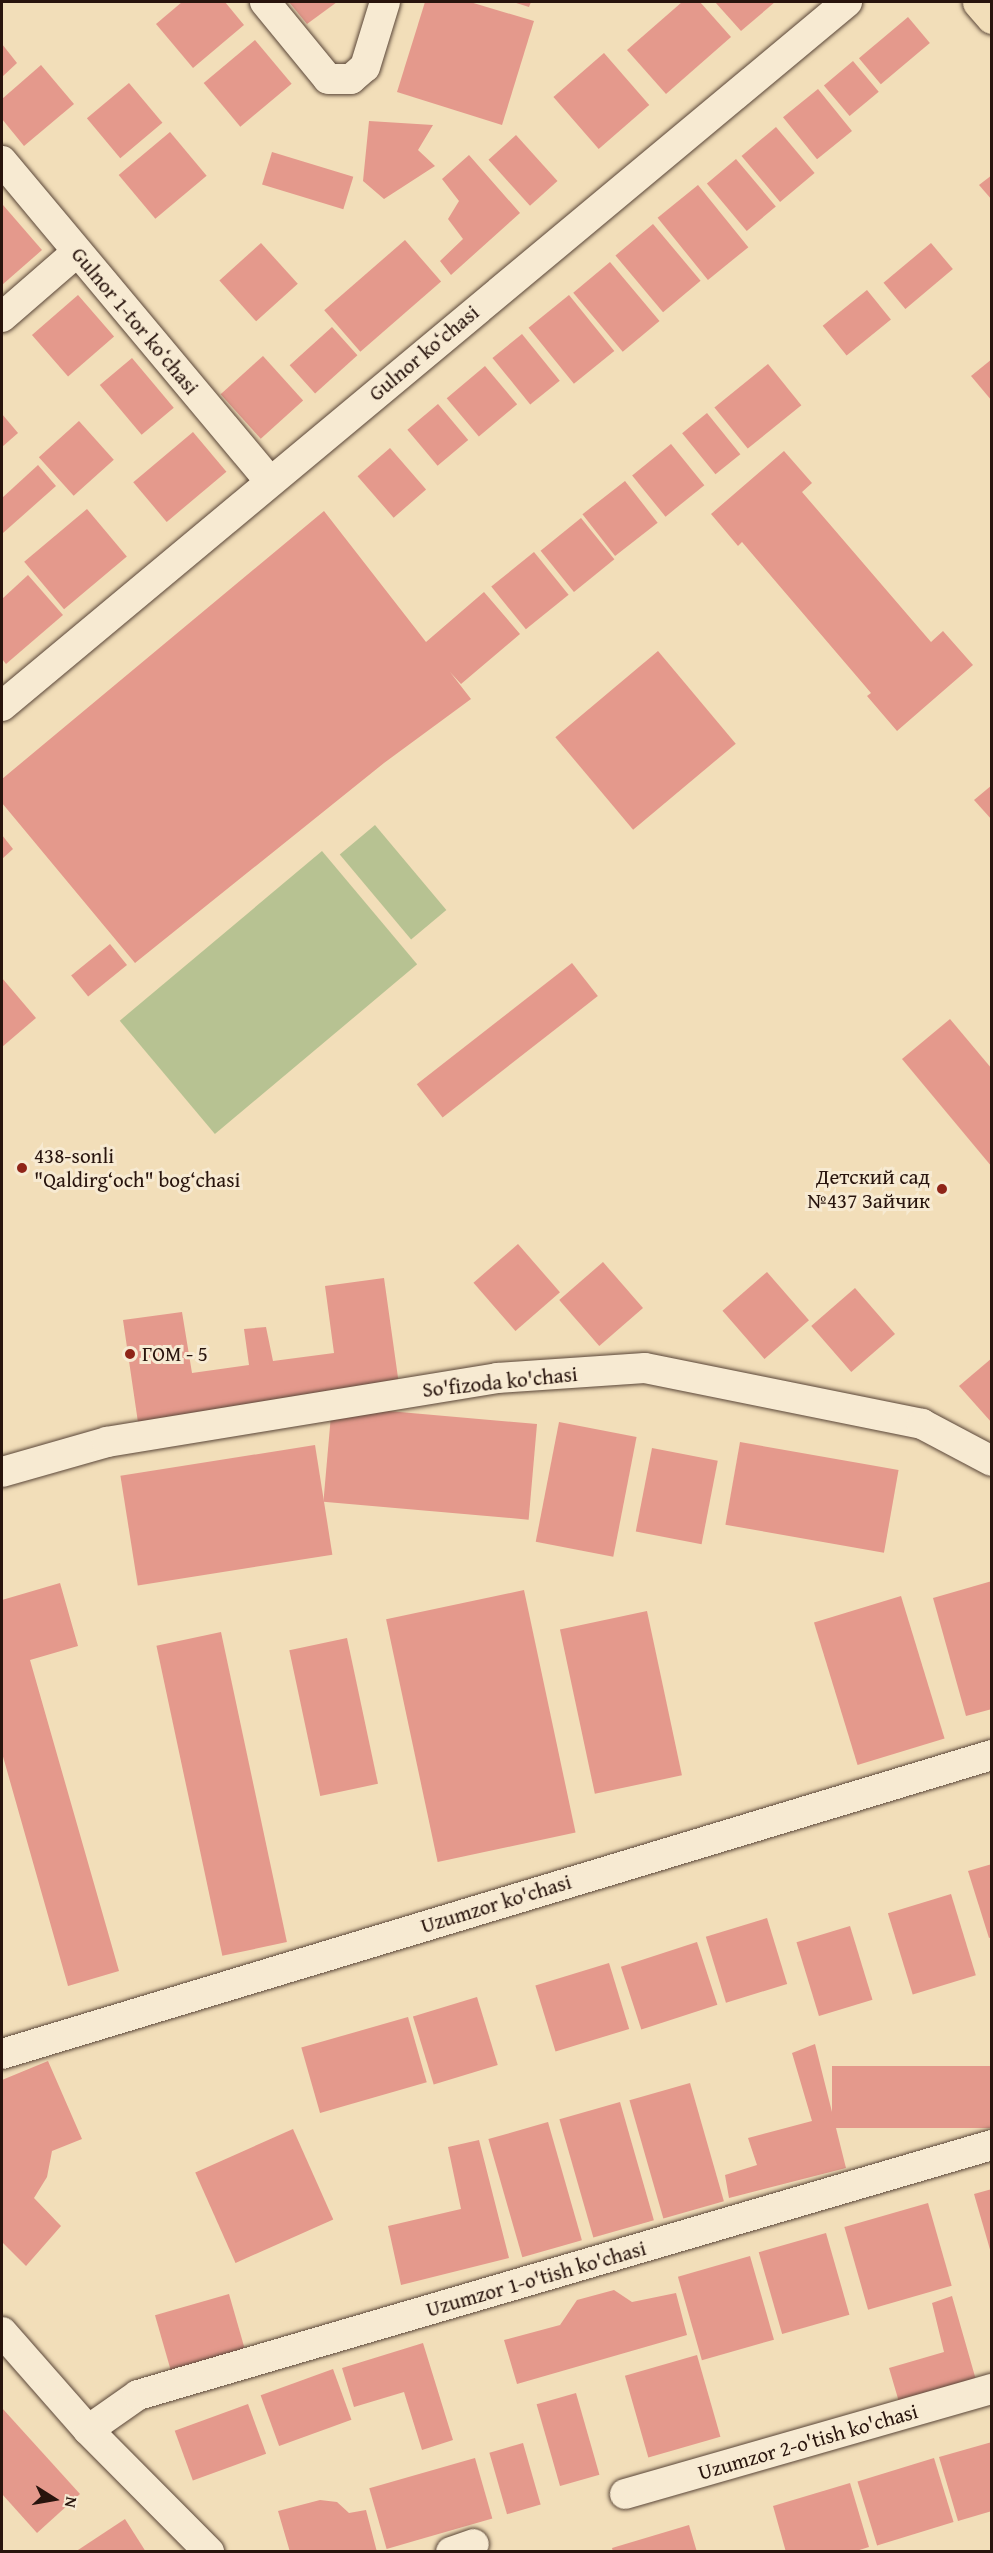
<!DOCTYPE html>
<html>
<head>
<meta charset="utf-8">
<style>
  body { margin:0 }
  #map { position:relative; width:993px; height:2553px; overflow:hidden; background:#f2deb9; font-family:"Gentium Book Plus",serif }
  div>[style] { position:absolute }
  [style*='--x'] { left:calc(var(--x)*1px); top:calc(var(--y)*1px); width:calc(var(--w)*1px); rotate:calc(var(--a)*1deg) }
  .green>* { inset:0; background:#b7c292; transform-origin:0 0 }
  .building>* { inset:0; background:#e4998c; transform-origin:0 0 }
  .roads { filter:drop-shadow(0 0 2px #5a4638) drop-shadow(0 0 2px #5a4638) }
  .street>* { height:30px; margin:-15px; padding:0 15px; transform-origin:15px; border-radius:15px; background:#f7ead2 }
  .primary>* { height:33px; margin:-16.5px; padding:0 16.5px; transform-origin:16.5px; border-radius:16.5px; background:#f2deb9 }
  .dots>* { width:16px; height:16px; translate:-50% -50%; box-sizing:border-box; border:3px solid #f7ead2; border-radius:50% }
  span { translate:-50% -50%; white-space:nowrap; text-align:center; line-height:1.15; -webkit-text-stroke:6px #f7ead2; paint-order:stroke }
  .street-label { font-size:21px; color:#28140d }
  .poi-label { font-size:21px; color:#28140d }
  .left { translate:0 -50%; text-align:left }
  .right { translate:-100% -50%; text-align:right }
  .frame { position:absolute; inset:0; border:3px solid #28140d; pointer-events:none }
  .north { position:absolute; left:24px; top:2469px; width:60px; height:60px; -webkit-text-stroke:4px #f7ead2; paint-order:stroke; rotate:101deg; font-size:16px; font-weight:700; line-height:24px; text-align:center; color:#28140d }
  .north::after { content:''; display:block; margin:auto; width:21px; height:27px; background:#28140d; clip-path:polygon(50% 0,100% 100%,50% 72%,0 100%) }
</style>
</head>
<body>
<div id="map">
  <div class="green">
    <i style="left:375px;top:825px;width:111px;height:46px;rotate:50deg"></i>
    <i style="left:322px;top:851px;width:148px;height:264px;rotate:50deg"></i>
  </div>
  <div class="building">
    <i style="clip-path:polygon(182px 2px,225px 2px,244px 25px,193px 68px,156px 24px)"></i>
    <i style="clip-path:polygon(289px 2px,337px 2px,307px 24px)"></i>
    <i style="clip-path:polygon(425px 2px,470px 2px,534px 21px,502px 125px,397px 92px)"></i>
    <i style="clip-path:polygon(513px 2px,531px 2px,529px 7px)"></i>
    <i style="clip-path:polygon(682px 2px,700px 2px,731px 37px,666px 94px,627px 50px)"></i>
    <i style="clip-path:polygon(715px 2px,775px 2px,741px 31px)"></i>
    <i style="left:908px;top:17px;width:34px;height:64px;rotate:50deg"></i>
    <i style="left:255px;top:40px;width:57px;height:67px;rotate:50deg"></i>
    <i style="clip-path:polygon(2px 44px,17px 63px,2px 77px)"></i>
    <i style="left:604px;top:53px;width:69px;height:67px;rotate:49deg"></i>
    <i style="left:853px;top:61px;width:40px;height:38px;rotate:50deg"></i>
    <i style="clip-path:polygon(41px 65px,74px 104px,24px 146px,2px 119px,2px 99px)"></i>
    <i style="left:129px;top:83px;width:52px;height:55px;rotate:50deg"></i>
    <i style="left:818px;top:89px;width:54px;height:45px;rotate:51deg"></i>
    <i style="clip-path:polygon(369px 121px,433px 125px,418px 150px,435px 166px,384px 199px,363px 181px)"></i>
    <i style="left:776px;top:127px;width:60px;height:45px;rotate:50deg"></i>
    <i style="left:170px;top:132px;width:57px;height:67px;rotate:50deg"></i>
    <i style="left:516px;top:135px;width:62px;height:37px;rotate:48deg"></i>
    <i style="left:272px;top:152px;width:85px;height:34px;rotate:17deg"></i>
    <i style="clip-path:polygon(469px 155px,520px 213px,451px 275px,440px 261px,463px 239px,448px 219px,459px 201px,442px 179px)"></i>
    <i style="left:736px;top:159px;width:62px;height:38px;rotate:50deg"></i>
    <i style="clip-path:polygon(992px 175px,992px 200px,979px 185px)"></i>
    <i style="left:698px;top:185px;width:80px;height:52px;rotate:51deg"></i>
    <i style="clip-path:polygon(3px 205px,42px 250px,2px 285px,2px 206px)"></i>
    <i style="left:653px;top:224px;width:74px;height:49px;rotate:50deg"></i>
    <i style="left:405px;top:240px;width:55px;height:107px;rotate:49deg"></i>
    <i style="left:261px;top:243px;width:55px;height:56px;rotate:48deg"></i>
    <i style="left:931px;top:243px;width:34px;height:62px;rotate:50deg"></i>
    <i style="left:610px;top:262px;width:77px;height:48px;rotate:50deg"></i>
    <i style="left:867px;top:290px;width:38px;height:57px;rotate:51deg"></i>
    <i style="left:78px;top:295px;width:55px;height:61px;rotate:49deg"></i>
    <i style="left:569px;top:295px;width:72px;height:52px;rotate:51deg"></i>
    <i style="left:332px;top:327px;width:38px;height:57px;rotate:48deg"></i>
    <i style="left:522px;top:334px;width:60px;height:38px;rotate:51deg"></i>
    <i style="left:263px;top:356px;width:60px;height:57px;rotate:48deg"></i>
    <i style="left:132px;top:358px;width:65px;height:42px;rotate:50deg"></i>
    <i style="clip-path:polygon(992px 359px,992px 401px,971px 376px)"></i>
    <i style="left:768px;top:364px;width:53px;height:69px;rotate:51deg"></i>
    <i style="left:485px;top:366px;width:50px;height:50px;rotate:50deg"></i>
    <i style="left:438px;top:404px;width:47px;height:40px;rotate:50deg"></i>
    <i style="left:707px;top:413px;width:53px;height:32px;rotate:51deg"></i>
    <i style="clip-path:polygon(2px 414px,18px 433px,2px 447px)"></i>
    <i style="left:79px;top:421px;width:52px;height:54px;rotate:48deg"></i>
    <i style="left:193px;top:432px;width:52px;height:78px;rotate:50deg"></i>
    <i style="left:671px;top:444px;width:53px;height:50px;rotate:51deg"></i>
    <i style="left:390px;top:448px;width:55px;height:43px;rotate:49deg"></i>
    <i style="clip-path:polygon(784px 451px,812px 483px,802px 492px,931px 642px,943px 631px,973px 665px,897px 731px,867px 696px,871px 693px,742px 542px,738px 546px,711px 514px)"></i>
    <i style="clip-path:polygon(38px 465px,56px 486px,3px 533px,2px 498px)"></i>
    <i style="left:625px;top:481px;width:53px;height:54px;rotate:52deg"></i>
    <i style="left:87px;top:509px;width:62px;height:82px;rotate:50deg"></i>
    <i style="clip-path:polygon(324px 511px,426px 642px,484px 592px,520px 634px,461px 684px,450px 672px,471px 699px,384px 763px,135px 963px,2px 803px,2px 779px)"></i>
    <i style="left:581px;top:518px;width:53px;height:52px;rotate:51deg"></i>
    <i style="left:534px;top:552px;width:55px;height:55px;rotate:51deg"></i>
    <i style="clip-path:polygon(28px 575px,63px 615px,6px 664px,2px 659px,2px 599px)"></i>
    <i style="left:658px;top:651px;width:121px;height:134px;rotate:50deg"></i>
    <i style="clip-path:polygon(992px 785px,992px 820px,974px 800px)"></i>
    <i style="clip-path:polygon(2px 835px,13px 849px,2px 859px)"></i>
    <i style="left:110px;top:944px;width:27px;height:50px;rotate:51deg"></i>
    <i style="left:572px;top:963px;width:42px;height:197px;rotate:52deg"></i>
    <i style="clip-path:polygon(2px 978px,36px 1018px,2px 1047px)"></i>
    <i style="clip-path:polygon(950px 1019px,992px 1069px,992px 1167px,902px 1059px)"></i>
    <i style="left:518px;top:1244px;width:64px;height:59px;rotate:49deg"></i>
    <i style="left:603px;top:1262px;width:61px;height:58px;rotate:49deg"></i>
    <i style="left:767px;top:1272px;width:64px;height:59px;rotate:49deg"></i>
    <i style="clip-path:polygon(384px 1278px,401px 1399px,141px 1443px,123px 1320px,182px 1312px,192px 1373px,249px 1365px,244px 1329px,266px 1327px,273px 1361px,334px 1353px,325px 1286px)"></i>
    <i style="left:855px;top:1288px;width:61px;height:58px;rotate:49deg"></i>
    <i style="clip-path:polygon(992px 1358px,992px 1423px,959px 1386px)"></i>
    <i style="left:559px;top:1422px;width:79px;height:122px;rotate:11deg"></i>
    <i style="left:537px;top:1424px;width:96px;height:206px;rotate:95deg"></i>
    <i style="left:740px;top:1442px;width:161px;height:84px;rotate:10deg"></i>
    <i style="left:315px;top:1445px;width:111px;height:197px;rotate:81deg"></i>
    <i style="left:652px;top:1448px;width:67px;height:85px;rotate:11deg"></i>
    <i style="clip-path:polygon(992px 1581px,992px 1709px,966px 1716px,933px 1598px)"></i>
    <i style="clip-path:polygon(60px 1583px,78px 1646px,30px 1660px,119px 1971px,68px 1986px,2px 1753px,2px 1600px)"></i>
    <i style="left:524px;top:1590px;width:248px;height:141px;rotate:78deg"></i>
    <i style="left:901px;top:1596px;width:149px;height:91px;rotate:73deg"></i>
    <i style="left:647px;top:1611px;width:168px;height:89px;rotate:78deg"></i>
    <i style="left:221px;top:1632px;width:317px;height:66px;rotate:78deg"></i>
    <i style="left:347px;top:1638px;width:149px;height:59px;rotate:78deg"></i>
    <i style="clip-path:polygon(992px 1864px,992px 1937px,989px 1938px,968px 1871px)"></i>
    <i style="left:951px;top:1894px;width:85px;height:66px;rotate:73deg"></i>
    <i style="left:767px;top:1918px;width:69px;height:64px;rotate:73deg"></i>
    <i style="left:850px;top:1926px;width:77px;height:56px;rotate:73deg"></i>
    <i style="left:697px;top:1942px;width:66px;height:80px;rotate:72deg"></i>
    <i style="left:609px;top:1963px;width:69px;height:77px;rotate:73deg"></i>
    <i style="left:477px;top:1997px;width:71px;height:67px;rotate:73deg"></i>
    <i style="left:408px;top:2017px;width:68px;height:111px;rotate:74deg"></i>
    <i style="clip-path:polygon(815px 2044px,846px 2168px,729px 2198px,725px 2175px,757px 2165px,748px 2138px,812px 2121px,792px 2053px)"></i>
    <i style="clip-path:polygon(48px 2061px,82px 2139px,52px 2151px,47px 2177px,34px 2198px,61px 2226px,26px 2266px,2px 2242px,2px 2080px)"></i>
    <i style="left:992px;top:2066px;width:62px;height:160px;rotate:90deg"></i>
    <i style="left:690px;top:2083px;width:123px;height:63px;rotate:74deg"></i>
    <i style="left:620px;top:2102px;width:123px;height:63px;rotate:74deg"></i>
    <i style="left:548px;top:2122px;width:123px;height:62px;rotate:74deg"></i>
    <i style="left:293px;top:2129px;width:99px;height:107px;rotate:66deg"></i>
    <i style="clip-path:polygon(479px 2140px,509px 2258px,401px 2285px,388px 2226px,461px 2209px,448px 2147px)"></i>
    <i style="clip-path:polygon(992px 2189px,992px 2253px,991px 2253px,974px 2194px)"></i>
    <i style="left:928px;top:2203px;width:86px;height:87px;rotate:74deg"></i>
    <i style="left:826px;top:2233px;width:85px;height:70px;rotate:74deg"></i>
    <i style="left:750px;top:2256px;width:87px;height:75px;rotate:74deg"></i>
    <i style="clip-path:polygon(614px 2290px,632px 2302px,676px 2293px,687px 2335px,517px 2384px,504px 2340px,560px 2325px,577px 2300px)"></i>
    <i style="left:229px;top:2294px;width:57px;height:77px;rotate:74deg"></i>
    <i style="clip-path:polygon(952px 2296px,976px 2380px,899px 2402px,889px 2368px,944px 2352px,932px 2303px)"></i>
    <i style="clip-path:polygon(423px 2343px,453px 2440px,422px 2450px,404px 2392px,354px 2407px,342px 2368px)"></i>
    <i style="left:697px;top:2355px;width:85px;height:75px;rotate:74deg"></i>
    <i style="left:333px;top:2369px;width:54px;height:77px;rotate:70deg"></i>
    <i style="left:576px;top:2393px;width:85px;height:41px;rotate:74deg"></i>
    <i style="left:248px;top:2404px;width:53px;height:78px;rotate:70deg"></i>
    <i style="clip-path:polygon(2px 2408px,80px 2494px,37px 2533px,2px 2494px)"></i>
    <i style="clip-path:polygon(992px 2442px,992px 2511px,958px 2521px,939px 2457px)"></i>
    <i style="left:523px;top:2443px;width:64px;height:35px;rotate:74deg"></i>
    <i style="left:475px;top:2458px;width:63px;height:110px;rotate:74deg"></i>
    <i style="left:934px;top:2458px;width:67px;height:80px;rotate:73deg"></i>
    <i style="clip-path:polygon(850px 2483px,869px 2547px,853px 2552px,786px 2552px,773px 2506px)"></i>
    <i style="clip-path:polygon(320px 2500px,337px 2502px,349px 2513px,366px 2510px,377px 2552px,290px 2552px,278px 2511px)"></i>
    <i style="clip-path:polygon(125px 2519px,146px 2552px,75px 2552px)"></i>
    <i style="clip-path:polygon(689px 2525px,697px 2552px,613px 2552px,612px 2548px)"></i>
  </div>
  <div class="roads">
    <div class="street">
      <i style="--x:265;--y:2;--w:99;--a:50.7"></i>
      <i style="--x:328;--y:79;--w:23;--a:0"></i>
      <i style="--x:351;--y:79;--w:18;--a:-41"></i>
      <i style="--x:365;--y:67;--w:68;--a:-72.9"></i>
      <i style="--x:2;--y:161;--w:417;--a:50.1"></i>
      <i style="--x:2;--y:317;--w:99;--a:-40.9"></i>
      <i style="--x:2;--y:706;--w:1100;--a:-39.8"></i>
      <i style="--x:2;--y:1472;--w:109;--a:-15.9"></i>
      <i style="--x:107;--y:1442;--w:395;--a:-9.3"></i>
      <i style="--x:497;--y:1378;--w:148;--a:-3.9"></i>
      <i style="--x:645;--y:1368;--w:283;--a:11.4"></i>
      <i style="--x:922;--y:1424;--w:79;--a:27.9"></i>
      <i style="--x:2;--y:2054;--w:1034;--a:-16.81"></i>
      <i style="--x:2;--y:2332;--w:130;--a:48.7"></i>
      <i style="--x:88;--y:2430;--w:172;--a:45.2"></i>
      <i style="--x:88;--y:2430;--w:61;--a:-35"></i>
      <i style="--x:138;--y:2395;--w:890;--a:-16.32"></i>
      <i style="--x:625;--y:2494;--w:382;--a:-16"></i>
      <i style="--x:451;--y:2552;--w:24;--a:-19"></i>
    </div>
    <div class="primary">
      <i style="--x:979;--y:2;--w:20;--a:49"></i>
    </div>
  </div>
  <div class="dots">
    <i style="left:22px;top:1168px;background:#8f2418"></i>
    <i style="left:942px;top:1189px;background:#8f2418"></i>
    <i style="left:130px;top:1354px;background:#8f2418"></i>
  </div>
  <div class="street-label">
    <span style="left:135px;top:321px;rotate:50deg">Gulnor 1-tor koʻchasi</span>
    <span style="left:424px;top:353px;rotate:-40deg">Gulnor koʻchasi</span>
    <span style="left:500px;top:1382px;rotate:-6deg">So'fizoda ko'chasi</span>
    <span style="left:496px;top:1904px;rotate:-17deg">Uzumzor ko'chasi</span>
    <span style="left:536px;top:2279px;rotate:-16deg">Uzumzor 1-o'tish ko'chasi</span>
    <span style="left:808px;top:2442px;rotate:-16deg">Uzumzor 2-o'tish ko'chasi</span>
  </div>
  <div class="poi-label">
    <span class="left" style="left:34px;top:1168px">438-sonli<br>"Qaldirg‘och" bog‘chasi</span>
    <span class="right" style="left:930px;top:1189px">Детский сад<br>№437 Зайчик</span>
    <span class="left" style="left:142px;top:1354px">ГОМ - 5</span>
  </div>
  <div class="frame"></div>
  <div class="north">N</div>
</div>
</body>
</html>
